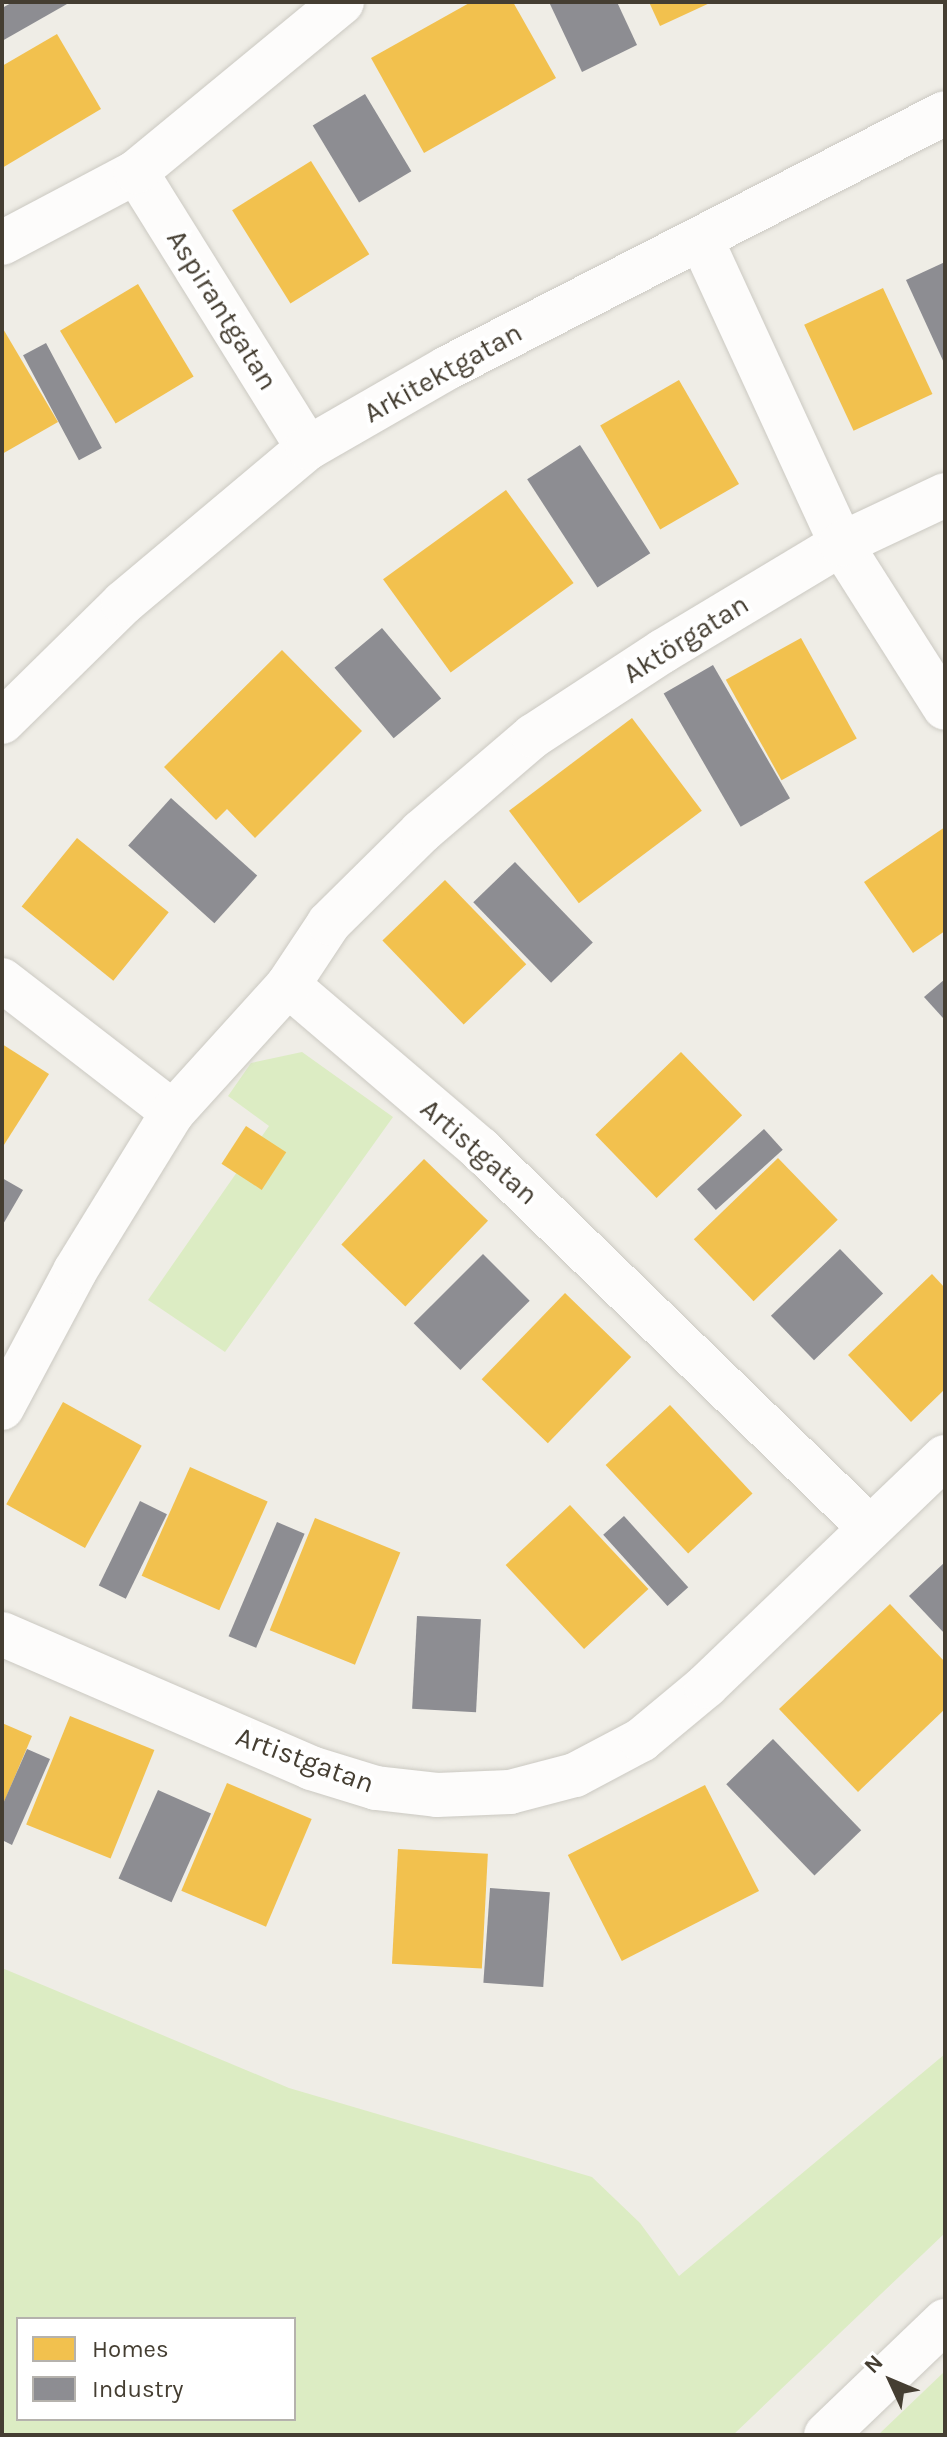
<!DOCTYPE html>
<html>
<head>
<meta charset="utf-8">
<style>
  body { margin:0 }
  #map { position:relative; width:947px; height:2437px; overflow:hidden; background:#efede6; font-family:Karla,sans-serif }
  div>[style] { position:absolute }
  [style*='--x'] { left:calc(var(--x)*1px); top:calc(var(--y)*1px); width:calc(var(--w)*1px); rotate:calc(var(--a)*1deg) }
  .green>* { inset:0; background:#dcecc3 }
  .homes>* { inset:0; background:#f2c14e; transform-origin:0 0 }
  .industry>* { inset:0; background:#8d8d92; transform-origin:0 0 }
  .roads { filter:drop-shadow(0 0 2px #cbc9c2) drop-shadow(0 0 2px #cbc9c2) }
  .minor>* { height:44px; margin:-22px; padding:0 22px; transform-origin:22px; border-radius:22px; background:#fdfcfb }
  span { translate:-50% -50%; white-space:nowrap; text-align:center; line-height:1.15; -webkit-text-stroke:8px #fff; paint-order:stroke }
  .street-label { font-size:28px; color:#453e32 }
  .frame { position:absolute; inset:0; border:4px solid #453e32; pointer-events:none }
  .legend { position:absolute; left:16px; top:2317px; width:280px; height:104px; box-sizing:border-box; background:#fff; border:2px solid #b5b2ad; margin:0; padding:10px 14px; list-style:none; font-size:24px; color:#453e32 }
  .legend li { display:flex; align-items:center; gap:16px; height:40px }
  .legend b { width:40px; border:2px solid #b5b2ad }
  .north { position:absolute; left:851px; top:2341px; width:80px; height:80px; -webkit-text-stroke:6px #fff; paint-order:stroke; rotate:314deg; font-size:22px; font-weight:700; line-height:32px; text-align:center; color:#453e32 }
  .north::after { content:''; display:block; margin:auto; width:28px; height:36px; background:#453e32; clip-path:polygon(50% 0,100% 100%,50% 72%,0 100%) }
</style>
</head>
<body>
<div id="map">
  <div class="green">
    <i style="clip-path:polygon(302px 1052px,393px 1117px,225px 1352px,148px 1300px,269px 1126px,228px 1096px,251px 1063px)"></i>
    <i style="clip-path:polygon(evenodd,2px 1968px,289px 2088px,592px 2177px,640px 2223px,679px 2276px,945px 2054px,945px 2233px,733px 2435px,2px 2435px,2px 1968px,294px 2319px,294px 2419px,18px 2419px,18px 2319px,294px 2319px)"></i>
    <i style="clip-path:polygon(945px 2371px,945px 2435px,878px 2435px)"></i>
  </div>
  <div class="homes">
    <i style="clip-path:polygon(471px 2px,513px 2px,556px 78px,424px 153px,371px 58px)"></i>
    <i style="clip-path:polygon(649px 2px,712px 2px,660px 26px)"></i>
    <i style="clip-path:polygon(57px 34px,101px 109px,2px 168px,2px 66px)"></i>
    <i style="left:311px;top:161px;width:110px;height:93px;rotate:58deg"></i>
    <i style="left:138px;top:284px;width:108px;height:91px;rotate:59deg"></i>
    <i style="left:883px;top:288px;width:117px;height:87px;rotate:65deg"></i>
    <i style="clip-path:polygon(2px 327px,58px 422px,2px 454px)"></i>
    <i style="left:679px;top:380px;width:120px;height:91px;rotate:60deg"></i>
    <i style="left:506px;top:490px;width:115px;height:152px;rotate:54deg"></i>
    <i style="left:801px;top:638px;width:115px;height:86px;rotate:61deg"></i>
    <i style="clip-path:polygon(282px 650px,362px 731px,255px 838px,227px 809px,216px 820px,164px 767px)"></i>
    <i style="left:632px;top:718px;width:116px;height:154px;rotate:53deg"></i>
    <i style="clip-path:polygon(945px 827px,945px 931px,913px 953px,864px 882px)"></i>
    <i style="left:77px;top:838px;width:118px;height:88px;rotate:39deg"></i>
    <i style="left:445px;top:880px;width:117px;height:87px;rotate:46deg"></i>
    <i style="clip-path:polygon(2px 1044px,49px 1074px,2px 1148px)"></i>
    <i style="left:681px;top:1052px;width:88px;height:119px;rotate:46deg"></i>
    <i style="left:246px;top:1126px;width:48px;height:45px;rotate:33deg"></i>
    <i style="left:778px;top:1158px;width:86px;height:117px;rotate:46deg"></i>
    <i style="left:424px;top:1159px;width:89px;height:119px;rotate:44deg"></i>
    <i style="clip-path:polygon(932px 1274px,945px 1288px,945px 1389px,911px 1422px,848px 1355px)"></i>
    <i style="left:565px;top:1293px;width:92px;height:120px;rotate:44deg"></i>
    <i style="left:63px;top:1402px;width:90px;height:117px;rotate:29deg"></i>
    <i style="left:670px;top:1405px;width:121px;height:88px;rotate:47deg"></i>
    <i style="left:190px;top:1467px;width:85px;height:119px;rotate:24deg"></i>
    <i style="left:570px;top:1505px;width:115px;height:88px;rotate:47deg"></i>
    <i style="left:315px;top:1518px;width:92px;height:121px;rotate:22deg"></i>
    <i style="clip-path:polygon(890px 1604px,945px 1662px,945px 1709px,858px 1792px,779px 1709px)"></i>
    <i style="left:70px;top:1716px;width:91px;height:117px;rotate:22deg"></i>
    <i style="clip-path:polygon(2px 1723px,32px 1736px,2px 1807px)"></i>
    <i style="left:227px;top:1783px;width:92px;height:117px;rotate:23deg"></i>
    <i style="left:705px;top:1785px;width:119px;height:154px;rotate:63deg"></i>
    <i style="left:398px;top:1849px;width:90px;height:115px;rotate:3deg"></i>
  </div>
  <div class="industry">
    <i style="clip-path:polygon(13px 2px,66px 2px,67px 4px,2px 41px,2px 8px)"></i>
    <i style="clip-path:polygon(549px 2px,617px 2px,637px 45px,582px 72px)"></i>
    <i style="left:365px;top:94px;width:90px;height:61px;rotate:59deg"></i>
    <i style="clip-path:polygon(945px 262px,945px 365px,906px 280px)"></i>
    <i style="left:46px;top:343px;width:119px;height:26px;rotate:62deg"></i>
    <i style="left:580px;top:445px;width:129px;height:63px;rotate:57deg"></i>
    <i style="left:382px;top:628px;width:92px;height:62px;rotate:50deg"></i>
    <i style="left:713px;top:665px;width:154px;height:57px;rotate:60deg"></i>
    <i style="left:171px;top:798px;width:116px;height:64px;rotate:42deg"></i>
    <i style="left:515px;top:862px;width:112px;height:58px;rotate:46deg"></i>
    <i style="clip-path:polygon(945px 979px,945px 1016px,943px 1018px,924px 997px)"></i>
    <i style="left:764px;top:1129px;width:28px;height:90px;rotate:48deg"></i>
    <i style="clip-path:polygon(2px 1178px,23px 1190px,2px 1226px)"></i>
    <i style="left:840px;top:1249px;width:62px;height:96px;rotate:46deg"></i>
    <i style="left:483px;top:1254px;width:66px;height:98px;rotate:45deg"></i>
    <i style="left:140px;top:1501px;width:30px;height:94px;rotate:26deg"></i>
    <i style="left:624px;top:1516px;width:96px;height:28px;rotate:48deg"></i>
    <i style="left:277px;top:1522px;width:30px;height:124px;rotate:23deg"></i>
    <i style="clip-path:polygon(945px 1562px,945px 1634px,909px 1596px)"></i>
    <i style="left:417px;top:1616px;width:64px;height:93px;rotate:3deg"></i>
    <i style="left:773px;top:1739px;width:127px;height:65px;rotate:46deg"></i>
    <i style="clip-path:polygon(27px 1749px,50px 1759px,12px 1845px,2px 1840px,2px 1806px)"></i>
    <i style="left:158px;top:1790px;width:58px;height:97px;rotate:24deg"></i>
    <i style="left:490px;top:1888px;width:60px;height:95px;rotate:4deg"></i>
  </div>
  <div class="roads">
    <div class="minor">
      <i style="--x:136;--y:172;--w:325;--a:58.1"></i>
      <i style="--x:701;--y:239;--w:336;--a:65.3"></i>
      <i style="--x:841;--y:544;--w:194;--a:57.6"></i>
      <i style="--x:2;--y:243;--w:152;--a:-27.9"></i>
      <i style="--x:136;--y:172;--w:267;--a:-39.5"></i>
      <i style="--x:2;--y:722;--w:170;--a:-44.5"></i>
      <i style="--x:123;--y:603;--w:241;--a:-40"></i>
      <i style="--x:308;--y:448;--w:160;--a:-29.9"></i>
      <i style="--x:447;--y:368;--w:559;--a:-27.11"></i>
      <i style="--x:2;--y:980;--w:216;--a:37.7"></i>
      <i style="--x:288;--y:985;--w:253;--a:40.5"></i>
      <i style="--x:480;--y:1149;--w:544;--a:44.18"></i>
      <i style="--x:2;--y:1408;--w:155;--a:-61.9"></i>
      <i style="--x:75;--y:1271;--w:187;--a:-58.4"></i>
      <i style="--x:173;--y:1112;--w:171;--a:-47.8"></i>
      <i style="--x:288;--y:985;--w:74;--a:-56.5"></i>
      <i style="--x:329;--y:923;--w:129;--a:-44.7"></i>
      <i style="--x:421;--y:832;--w:148;--a:-40.6"></i>
      <i style="--x:533;--y:736;--w:155;--a:-33.2"></i>
      <i style="--x:663;--y:651;--w:208;--a:-31"></i>
      <i style="--x:841;--y:544;--w:115;--a:-25.2"></i>
      <i style="--x:2;--y:1634;--w:337;--a:23.4"></i>
      <i style="--x:311;--y:1768;--w:68;--a:17.1"></i>
      <i style="--x:376;--y:1788;--w:61;--a:6.5"></i>
      <i style="--x:437;--y:1795;--w:73;--a:-2.4"></i>
      <i style="--x:510;--y:1792;--w:67;--a:-14.7"></i>
      <i style="--x:575;--y:1775;--w:75;--a:-27.9"></i>
      <i style="--x:641;--y:1740;--w:85;--a:-39.7"></i>
      <i style="--x:706;--y:1686;--w:331;--a:-43.8"></i>
      <i style="--x:826;--y:2435;--w:165;--a:-43.8"></i>
    </div>
  </div>
  <div class="street-label">
    <span style="left:222px;top:310px;rotate:58deg">Aspirantgatan</span>
    <span style="left:443px;top:373px;rotate:-29deg">Arkitektgatan</span>
    <span style="left:686px;top:639px;rotate:-32deg">Aktörgatan</span>
    <span style="left:479px;top:1152px;rotate:41deg">Artistgatan</span>
    <span style="left:305px;top:1760px;rotate:20deg">Artistgatan</span>
  </div>
  <div class="frame"></div>
  <ul class="legend">
  <li><b style="height:22px;background:#f2c14e"></b>Homes</li>
  <li><b style="height:22px;background:#8d8d92"></b>Industry</li>
  </ul>
  <div class="north">N</div>
</div>
</body>
</html>
